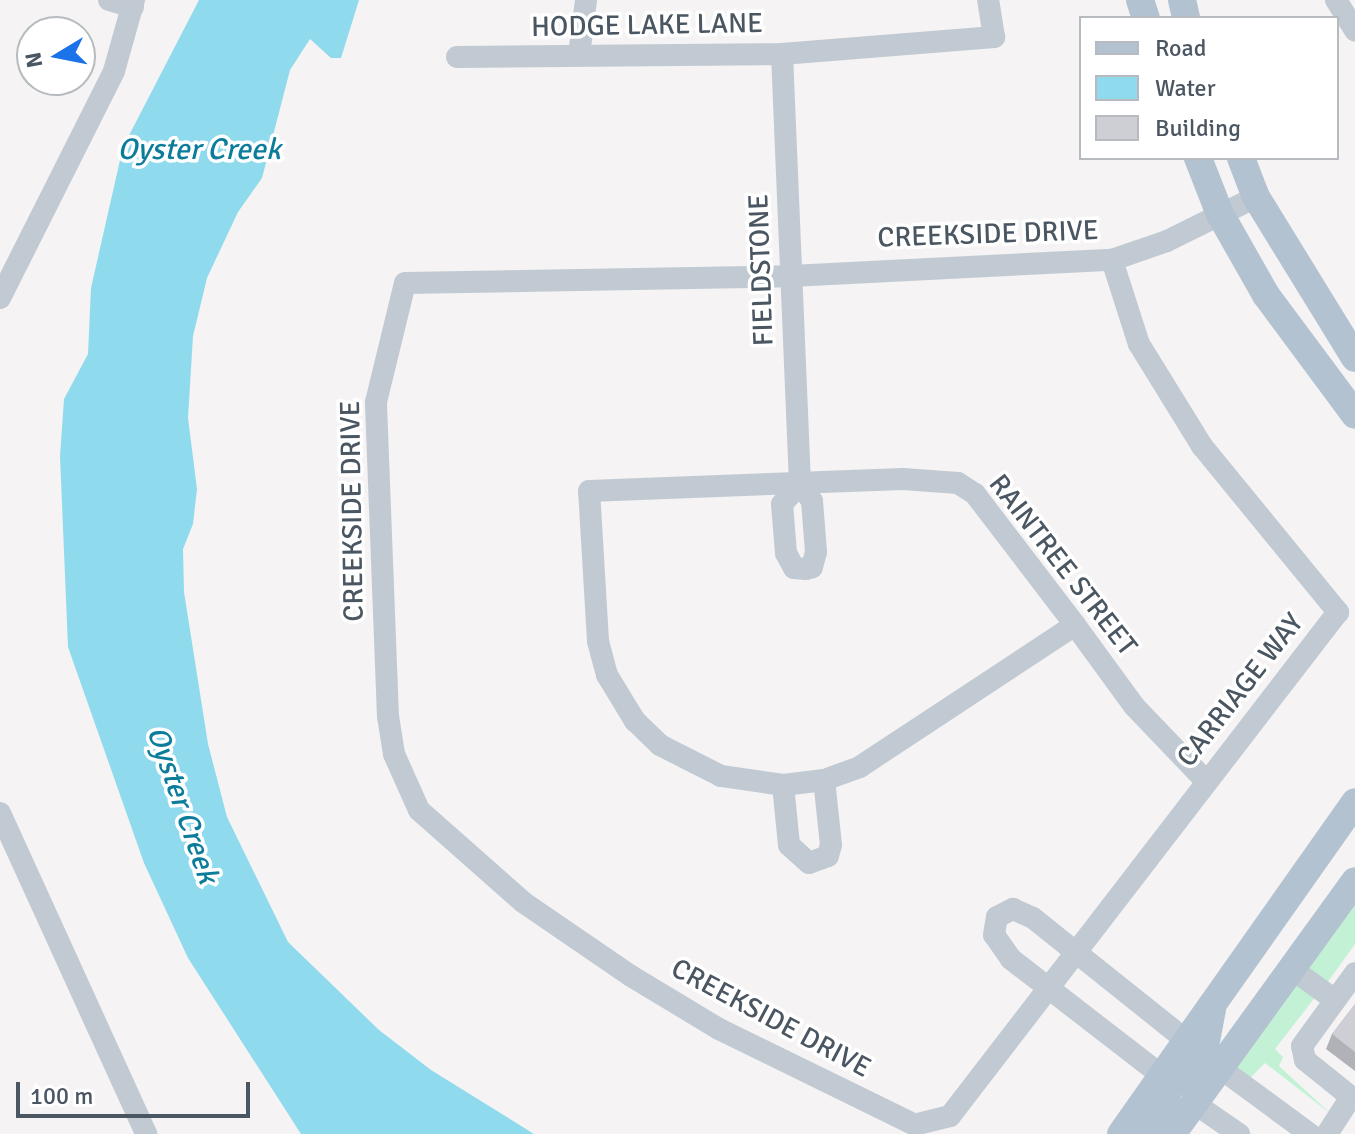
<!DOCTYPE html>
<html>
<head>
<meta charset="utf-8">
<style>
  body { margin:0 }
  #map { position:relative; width:1355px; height:1134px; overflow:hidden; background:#f5f3f3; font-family:Signika,sans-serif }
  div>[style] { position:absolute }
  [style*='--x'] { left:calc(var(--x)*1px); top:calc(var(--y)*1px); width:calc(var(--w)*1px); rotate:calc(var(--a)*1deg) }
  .green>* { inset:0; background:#c3f1d5 }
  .water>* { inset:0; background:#90daee }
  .minor>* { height:22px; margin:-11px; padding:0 11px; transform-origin:11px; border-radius:11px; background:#c1cad2 }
  .major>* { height:28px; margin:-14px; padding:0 14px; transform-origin:14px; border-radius:14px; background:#b3c2d1 }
  .wall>* { inset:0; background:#b0b2b7 }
  .building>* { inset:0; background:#cdcfd5 }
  span { translate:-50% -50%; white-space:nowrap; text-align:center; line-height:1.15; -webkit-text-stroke:7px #fff; paint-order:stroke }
  .street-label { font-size:28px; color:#4a5661 }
  .water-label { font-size:30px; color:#0c7c9b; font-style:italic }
  .legend { position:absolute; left:1079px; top:16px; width:260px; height:144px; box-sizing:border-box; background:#fff; border:2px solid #b7bbc0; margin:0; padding:10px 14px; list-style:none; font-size:24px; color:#4a5661 }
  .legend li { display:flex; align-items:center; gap:16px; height:40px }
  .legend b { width:40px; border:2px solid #b7bbc0 }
  .north { position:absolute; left:16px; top:16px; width:80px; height:80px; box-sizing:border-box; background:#fff; border:2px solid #b7bbc0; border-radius:50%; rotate:260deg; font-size:22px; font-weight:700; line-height:32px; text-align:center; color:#4a5661 }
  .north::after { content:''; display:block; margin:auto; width:28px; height:36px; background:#1a73e8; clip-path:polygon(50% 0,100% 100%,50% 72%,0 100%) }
  .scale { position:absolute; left:16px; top:1082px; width:234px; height:36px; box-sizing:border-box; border:4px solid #4a5661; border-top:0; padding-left:10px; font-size:24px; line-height:28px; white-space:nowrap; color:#4a5661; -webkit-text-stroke:6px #fff; paint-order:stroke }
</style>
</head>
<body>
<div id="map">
  <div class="green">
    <i style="clip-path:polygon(1355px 900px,1355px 944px,1327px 983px,1307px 969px)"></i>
    <i style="clip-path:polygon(1292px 977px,1316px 996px,1275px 1049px,1283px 1057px,1279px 1066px,1331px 1114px,1265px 1063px,1248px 1080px,1231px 1066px)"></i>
  </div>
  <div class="water">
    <i style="clip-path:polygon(199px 0,359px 0,341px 58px,331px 58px,310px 39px,290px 70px,262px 178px,238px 212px,207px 278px,193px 336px,188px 418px,197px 489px,193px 524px,183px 549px,184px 592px,208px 744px,227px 817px,288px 942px,379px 1030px,431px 1070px,534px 1134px,301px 1134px,188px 958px,144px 863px,68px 647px,60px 456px,64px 399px,88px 354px,91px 288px,123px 147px)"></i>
  </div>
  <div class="minor">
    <i style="--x:109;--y:0;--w:25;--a:16"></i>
    <i style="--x:1336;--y:0;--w:36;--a:58"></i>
    <i style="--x:782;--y:54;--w:430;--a:87.6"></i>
    <i style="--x:800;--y:484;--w:21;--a:55"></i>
    <i style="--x:812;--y:501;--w:51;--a:85.5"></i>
    <i style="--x:816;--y:552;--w:16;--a:105"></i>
    <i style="--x:812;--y:567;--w:6;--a:162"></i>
    <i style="--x:806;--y:569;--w:12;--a:-175"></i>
    <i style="--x:794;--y:568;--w:17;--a:-118"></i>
    <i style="--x:786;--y:553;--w:49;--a:-94.7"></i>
    <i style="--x:782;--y:504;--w:27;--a:-48"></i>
    <i style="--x:579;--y:55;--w:55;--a:-82.7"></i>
    <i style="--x:457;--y:57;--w:325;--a:-0.5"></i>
    <i style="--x:782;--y:54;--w:213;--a:-4.6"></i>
    <i style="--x:994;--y:37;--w:37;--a:-99"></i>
    <i style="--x:1112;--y:260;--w:88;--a:72.2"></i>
    <i style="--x:1139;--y:344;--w:120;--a:58.3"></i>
    <i style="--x:1202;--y:446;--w:215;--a:50.7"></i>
    <i style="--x:1338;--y:612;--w:636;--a:127.59"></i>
    <i style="--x:950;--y:1116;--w:36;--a:166"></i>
    <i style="--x:915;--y:1125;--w:218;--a:-153.9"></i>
    <i style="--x:719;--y:1029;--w:103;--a:-148.9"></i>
    <i style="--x:631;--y:976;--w:131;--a:-145.6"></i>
    <i style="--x:523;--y:902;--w:139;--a:-138.5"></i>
    <i style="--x:419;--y:810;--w:61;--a:-114.1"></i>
    <i style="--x:394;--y:754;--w:37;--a:-99"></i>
    <i style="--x:388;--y:717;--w:315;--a:-92.2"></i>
    <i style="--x:376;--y:402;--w:122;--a:-76.3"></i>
    <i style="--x:405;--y:283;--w:386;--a:-1"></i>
    <i style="--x:791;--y:276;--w:321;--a:-2.9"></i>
    <i style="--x:1112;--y:260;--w:58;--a:-19.1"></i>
    <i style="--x:1167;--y:241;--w:99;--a:-26.3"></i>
    <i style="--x:0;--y:298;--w:254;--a:-63.3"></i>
    <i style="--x:114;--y:71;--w:74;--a:-74.3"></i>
    <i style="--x:1075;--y:625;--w:258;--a:146.6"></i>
    <i style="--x:860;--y:767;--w:38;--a:160"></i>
    <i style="--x:824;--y:780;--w:41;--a:173"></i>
    <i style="--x:783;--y:785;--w:63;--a:-171.7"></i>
    <i style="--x:721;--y:776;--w:68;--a:-153.1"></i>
    <i style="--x:660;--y:745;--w:35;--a:-136"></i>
    <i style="--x:635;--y:721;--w:54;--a:-121.3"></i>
    <i style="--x:607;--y:675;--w:35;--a:-105"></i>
    <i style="--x:598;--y:641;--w:150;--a:-93.4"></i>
    <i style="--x:589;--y:491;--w:314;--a:-2.2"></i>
    <i style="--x:903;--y:479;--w:55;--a:4.2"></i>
    <i style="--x:958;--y:483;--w:20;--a:33"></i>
    <i style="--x:975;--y:494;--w:165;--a:52.6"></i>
    <i style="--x:1075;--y:625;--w:100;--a:53.9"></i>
    <i style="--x:1134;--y:706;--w:105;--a:46.2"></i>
    <i style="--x:783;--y:785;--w:60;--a:84.3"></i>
    <i style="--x:789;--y:845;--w:27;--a:42"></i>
    <i style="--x:809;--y:863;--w:20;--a:-20"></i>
    <i style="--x:828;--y:856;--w:11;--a:-75"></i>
    <i style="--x:831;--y:845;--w:65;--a:-96.1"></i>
    <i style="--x:0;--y:813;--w:353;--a:65.5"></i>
    <i style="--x:1292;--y:969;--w:53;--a:35.8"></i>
    <i style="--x:1220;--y:1068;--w:112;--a:36.3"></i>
    <i style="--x:1161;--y:1075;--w:190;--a:-142.3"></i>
    <i style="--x:1011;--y:959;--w:29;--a:-125"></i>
    <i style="--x:994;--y:935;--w:18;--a:-81"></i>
    <i style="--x:997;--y:917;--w:18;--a:-27"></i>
    <i style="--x:1013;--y:909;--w:22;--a:24"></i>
    <i style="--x:1033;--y:918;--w:196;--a:38.6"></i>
    <i style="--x:1194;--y:1103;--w:55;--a:34.6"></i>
    <i style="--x:1327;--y:1134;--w:44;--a:-57"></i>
    <i style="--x:1351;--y:1097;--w:59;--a:-141.2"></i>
    <i style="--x:1305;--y:1060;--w:14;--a:-102"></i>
    <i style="--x:1302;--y:1046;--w:90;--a:-54"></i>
  </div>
  <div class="major">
    <i style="--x:1140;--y:0;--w:19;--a:72"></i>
    <i style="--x:1182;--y:0;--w:18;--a:77"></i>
    <i style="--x:1198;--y:158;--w:60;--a:68.6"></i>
    <i style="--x:1220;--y:214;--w:93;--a:60.4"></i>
    <i style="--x:1266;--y:295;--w:149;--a:53.4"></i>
    <i style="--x:1241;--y:158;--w:42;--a:69"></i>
    <i style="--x:1256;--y:197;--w:189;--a:58.4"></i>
    <i style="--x:1196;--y:1094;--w:86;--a:-79.3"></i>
    <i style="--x:1121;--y:1134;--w:406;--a:-54.8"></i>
    <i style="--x:1150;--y:1134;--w:76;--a:-66.8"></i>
    <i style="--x:1172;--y:1134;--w:312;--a:-54.1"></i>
  </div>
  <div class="wall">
    <i style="clip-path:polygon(1355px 1004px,1355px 1071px,1326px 1049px,1332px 1034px)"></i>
  </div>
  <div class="building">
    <i style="clip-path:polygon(1355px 1004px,1355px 1052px,1332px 1034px)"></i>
  </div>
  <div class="street-label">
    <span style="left:647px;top:25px;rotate:-1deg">HODGE LAKE LANE</span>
    <span style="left:988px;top:234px;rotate:-2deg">CREEKSIDE DRIVE</span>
    <span style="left:761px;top:270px;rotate:-92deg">FIELDSTONE</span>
    <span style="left:352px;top:511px;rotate:-91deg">CREEKSIDE DRIVE</span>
    <span style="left:1063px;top:565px;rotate:52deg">RAINTREE STREET</span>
    <span style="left:1240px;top:690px;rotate:-52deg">CARRIAGE WAY</span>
    <span style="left:771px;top:1018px;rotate:28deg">CREEKSIDE DRIVE</span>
  </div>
  <div class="water-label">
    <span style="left:199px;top:150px">Oyster Creek</span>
    <span style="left:182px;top:805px;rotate:71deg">Oyster Creek</span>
  </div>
  <ul class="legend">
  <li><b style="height:10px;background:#b3c2d1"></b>Road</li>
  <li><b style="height:22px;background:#90daee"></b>Water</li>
  <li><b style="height:22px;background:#cdcfd5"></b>Building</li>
  </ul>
  <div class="north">N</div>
  <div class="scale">100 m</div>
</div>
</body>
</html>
